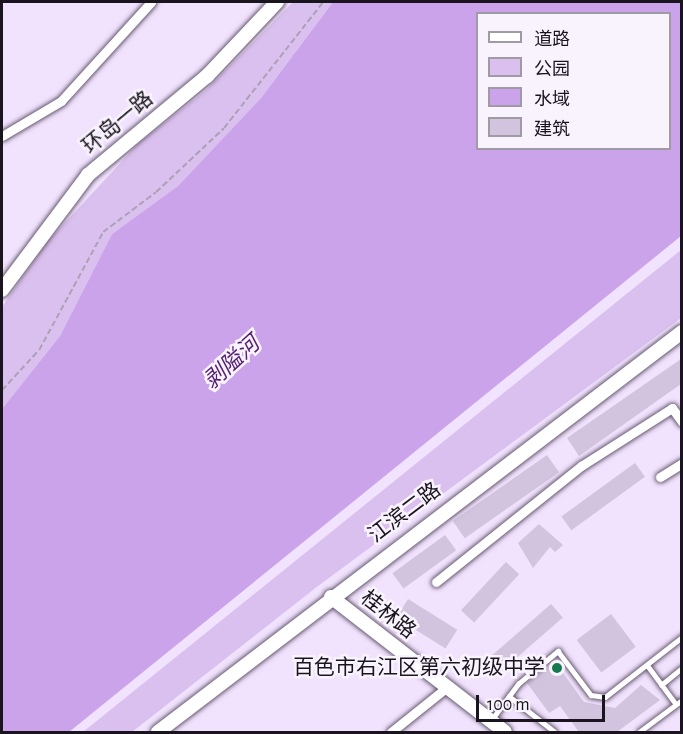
<!DOCTYPE html>
<html>
<head>
<meta charset="utf-8">
<style>
  body { margin:0 }
  #map { position:relative; width:683px; height:734px; overflow:hidden; background:#f1e2fd; font-family:"Alegreya Sans","Noto Sans SC",sans-serif }
  div>[style] { position:absolute }
  [style*='--x'] { left:calc(var(--x)*1px); top:calc(var(--y)*1px); width:calc(var(--w)*1px); rotate:calc(var(--a)*1deg) }
  .green>* { inset:0; background:#dac0ee }
  .water>* { inset:0; background:#cba3ea }
  .building>* { inset:0; background:#d2c3de; transform-origin:0 0 }
  .path>* { height:1.5px; margin-top:-0.75px; transform-origin:0; background:repeating-linear-gradient(90deg,#aca0b6 0 6px,transparent 0 9px) }
  .roads { filter:drop-shadow(0 0 2px #675a71) drop-shadow(0 0 2px #675a71) }
  .lane>* { height:4.5px; margin:-2.25px; padding:0 2.25px; transform-origin:2.25px; border-radius:2.25px; background:#fff }
  .street>* { height:9px; margin:-4.5px; padding:0 4.5px; transform-origin:4.5px; border-radius:4.5px; background:#fff }
  .secondary>* { height:14px; margin:-7px; padding:0 7px; transform-origin:7px; border-radius:7px; background:#fff }
  .dots>* { width:16px; height:16px; translate:-50% -50%; box-sizing:border-box; border:3px solid #f9f3fe; border-radius:50% }
  span { translate:-50% -50%; white-space:nowrap; text-align:center; line-height:1.15; -webkit-text-stroke:5px #f9f3fe; paint-order:stroke }
  .street-label { font-size:21px; color:#1a141e }
  .poi-label { font-size:21px; color:#1a141e }
  .right { translate:-100% -50%; text-align:right }
  .water-label { font-size:22px; color:#531f71; font-style:italic }
  .frame { position:absolute; inset:0; border:3px solid #1a141e; pointer-events:none }
  .legend { position:absolute; left:476px; top:12px; width:195px; height:138px; box-sizing:border-box; background:#f9f3fe; border:2px solid #a09aa4; margin:0; padding:8px 10px; list-style:none; font-size:18px; color:#1a141e }
  .legend li { display:flex; align-items:center; gap:12px; height:30px }
  .legend b { width:30px; border:2px solid #a09aa4 }
  .scale { position:absolute; left:476px; top:695px; width:129px; height:27px; box-sizing:border-box; border:3px solid #1a141e; border-top:0; padding-left:8px; font-size:18px; line-height:21px; white-space:nowrap; color:#1a141e; -webkit-text-stroke:4px #f9f3fe; paint-order:stroke }
</style>
</head>
<body>
<div id="map">
  <div class="green">
    <i style="clip-path:polygon(293px 2px,333px 2px,261px 98px,178px 186px,112px 234px,60px 336px,2px 409px,2px 307px,48px 241px,138px 144px,205px 91px)"></i>
    <i style="clip-path:polygon(681px 250px,681px 318px,318px 586px,132px 732px,83px 732px)"></i>
  </div>
  <div class="water">
    <i style="clip-path:polygon(evenodd,333px 2px,681px 2px,681px 236px,69px 732px,2px 732px,2px 409px,60px 336px,112px 234px,178px 186px,261px 98px,333px 2px,478px 14px,670px 14px,670px 148px,478px 148px,478px 14px)"></i>
  </div>
  <div class="building">
    <i style="clip-path:polygon(681px 359px,681px 384px,579px 456px,567px 438px)"></i>
    <i style="left:547px;top:455px;width:21px;height:115px;rotate:55deg"></i>
    <i style="left:635px;top:463px;width:17px;height:91px;rotate:54deg"></i>
    <i style="clip-path:polygon(539px 524px,563px 545px,555px 552px,550px 547px,533px 568px,518px 543px)"></i>
    <i style="left:445px;top:535px;width:19px;height:65px;rotate:54deg"></i>
    <i style="left:506px;top:562px;width:18px;height:66px;rotate:43deg"></i>
    <i style="left:408px;top:599px;width:58px;height:22px;rotate:32deg"></i>
    <i style="left:551px;top:604px;width:18px;height:92px;rotate:49deg"></i>
    <i style="left:611px;top:614px;width:41px;height:43px;rotate:53deg"></i>
    <i style="clip-path:polygon(555px 662px,584px 702px,615px 708px,641px 685px,660px 700px,617px 732px,579px 732px,560px 706px,549px 713px,527px 683px)"></i>
  </div>
  <div class="path">
    <i style="--x:2;--y:390;--w:54;--a:-47.2"></i>
    <i style="--x:39;--y:350;--w:134;--a:-61.5"></i>
    <i style="--x:103;--y:232;--w:66;--a:-37"></i>
    <i style="--x:156;--y:192;--w:93;--a:-43.3"></i>
    <i style="--x:224;--y:128;--w:160;--a:-51.8"></i>
  </div>
  <div class="roads">
    <div class="lane">
      <i style="--x:648;--y:666;--w:47;--a:53.6"></i>
      <i style="--x:661;--y:685;--w:27;--a:-39"></i>
      <i style="--x:509;--y:696;--w:58;--a:38"></i>
      <i style="--x:492;--y:719;--w:44;--a:-53.4"></i>
      <i style="--x:518;--y:684;--w:52;--a:-39.5"></i>
      <i style="--x:558;--y:651;--w:55;--a:53.1"></i>
      <i style="--x:591;--y:695;--w:14;--a:8"></i>
      <i style="--x:605;--y:697;--w:98;--a:-37.9"></i>
      <i style="--x:639;--y:732;--w:54;--a:-36.7"></i>
    </div>
    <div class="street">
      <i style="--x:2;--y:136;--w:69;--a:-30.7"></i>
      <i style="--x:61;--y:101;--w:134;--a:-47.7"></i>
      <i style="--x:660;--y:477;--w:26;--a:-32"></i>
      <i style="--x:436;--y:582;--w:186;--a:-38.7"></i>
      <i style="--x:581;--y:466;--w:108;--a:-32.5"></i>
      <i style="--x:672;--y:408;--w:17;--a:54"></i>
      <i style="--x:391;--y:732;--w:72;--a:-38.8"></i>
    </div>
    <div class="secondary">
      <i style="--x:2;--y:290;--w:144;--a:-53.2"></i>
      <i style="--x:88;--y:175;--w:155;--a:-39.8"></i>
      <i style="--x:207;--y:76;--w:102;--a:-46.6"></i>
      <i style="--x:331;--y:597;--w:220;--a:37.8"></i>
      <i style="--x:158;--y:732;--w:659;--a:-37.36"></i>
    </div>
  </div>
  <div class="dots">
    <i style="left:557px;top:668px;background:#157850"></i>
  </div>
  <div class="street-label">
    <span style="left:118px;top:123px;rotate:-40deg">环岛一路</span>
    <span style="left:405px;top:513px;rotate:-37deg">江滨二路</span>
    <span style="left:388px;top:615px;rotate:38deg">桂林路</span>
  </div>
  <div class="poi-label">
    <span class="right" style="left:545px;top:668px">百色市右江区第六初级中学</span>
  </div>
  <div class="water-label">
    <span style="left:232px;top:363px;rotate:-42deg">剥隘河</span>
  </div>
  <div class="frame"></div>
  <ul class="legend">
  <li><b style="height:8px;background:#fff"></b>道路</li>
  <li><b style="height:16px;background:#dac0ee"></b>公园</li>
  <li><b style="height:16px;background:#cba3ea"></b>水域</li>
  <li><b style="height:16px;background:#d2c3de"></b>建筑</li>
  </ul>
  <div class="scale">100 m</div>
</div>
</body>
</html>
